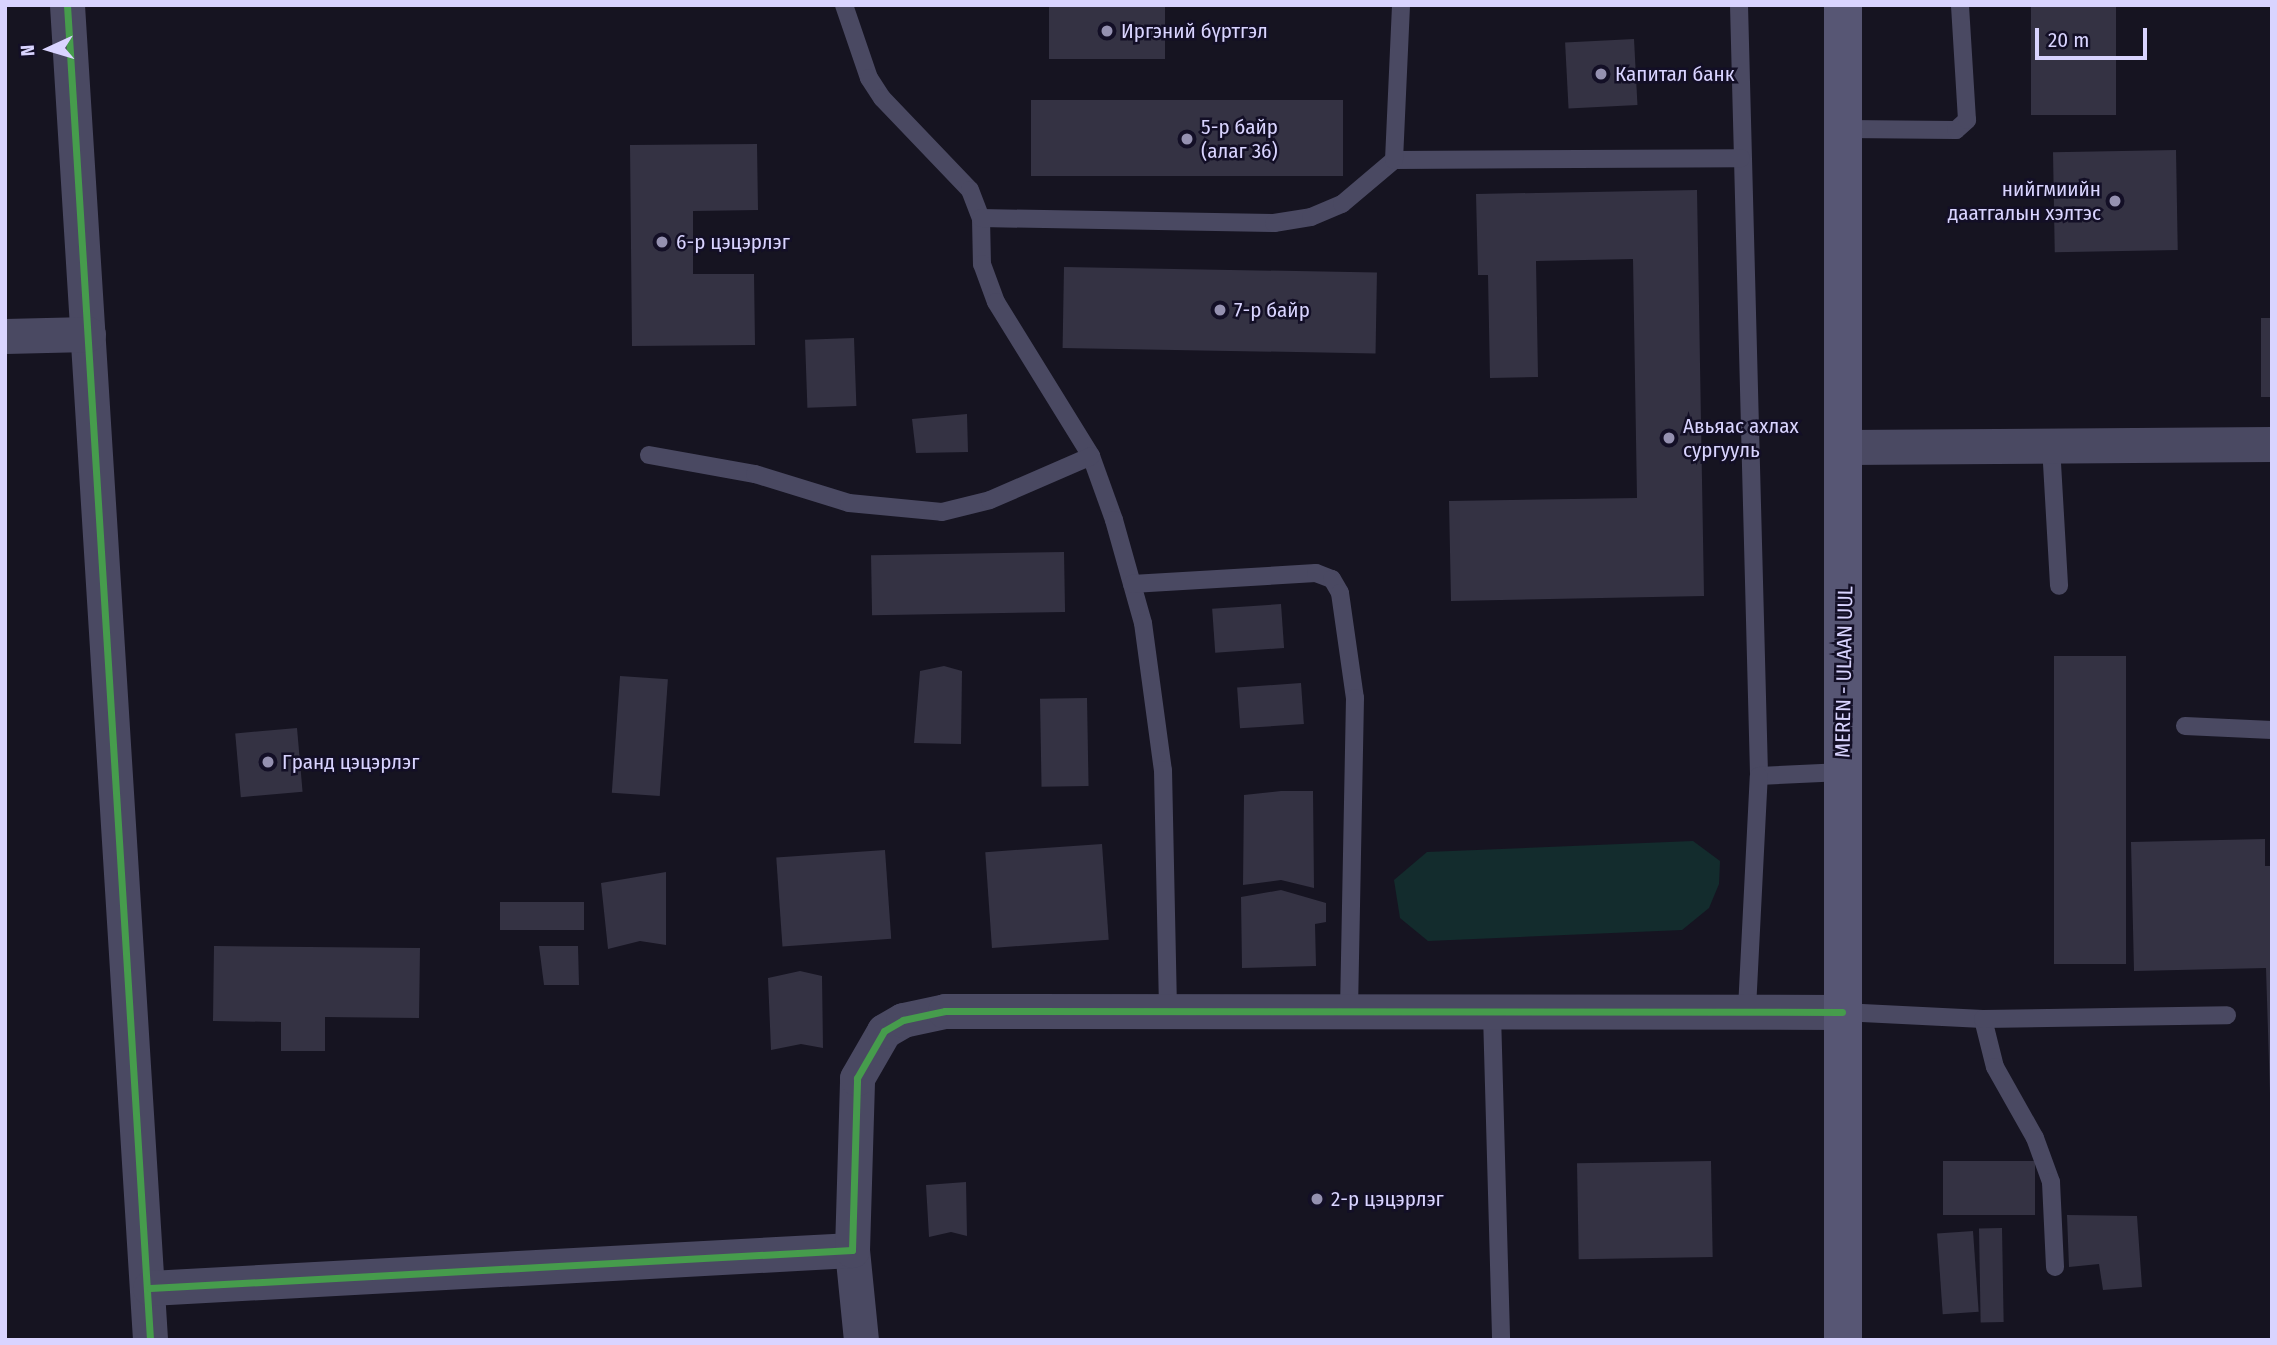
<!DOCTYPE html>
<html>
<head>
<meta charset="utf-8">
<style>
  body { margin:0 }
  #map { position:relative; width:2277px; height:1345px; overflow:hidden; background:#161421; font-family:"Fira Sans Condensed",sans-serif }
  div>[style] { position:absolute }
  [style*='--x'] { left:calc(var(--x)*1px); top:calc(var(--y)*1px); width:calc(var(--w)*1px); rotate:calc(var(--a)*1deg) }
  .green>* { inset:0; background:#132c2d }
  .building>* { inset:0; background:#343243; transform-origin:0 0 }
  .lane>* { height:18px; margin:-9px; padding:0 9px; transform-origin:9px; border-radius:9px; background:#4a4962 }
  .street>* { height:35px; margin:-17.5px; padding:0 17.5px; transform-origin:17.5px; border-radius:17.5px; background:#4a4962 }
  .secondary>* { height:38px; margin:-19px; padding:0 19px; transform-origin:19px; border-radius:19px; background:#575674 }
  .cycleway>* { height:7px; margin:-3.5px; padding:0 3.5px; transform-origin:3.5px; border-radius:3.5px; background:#469c4c }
  .dots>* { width:19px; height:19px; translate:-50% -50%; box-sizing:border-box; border:4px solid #130f26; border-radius:50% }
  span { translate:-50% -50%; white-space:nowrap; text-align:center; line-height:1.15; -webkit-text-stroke:5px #130f26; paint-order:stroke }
  .poi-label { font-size:21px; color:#d9d4ff }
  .left { translate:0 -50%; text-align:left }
  .right { translate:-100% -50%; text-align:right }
  .street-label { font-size:21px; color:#d9d4ff }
  .frame { position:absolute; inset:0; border:7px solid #d9d4ff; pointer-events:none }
  .north { position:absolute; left:14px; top:14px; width:70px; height:70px; -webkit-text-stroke:5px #130f26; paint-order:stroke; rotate:266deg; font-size:19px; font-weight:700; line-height:28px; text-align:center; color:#d9d4ff }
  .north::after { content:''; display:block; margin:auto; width:24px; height:32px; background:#d9d4ff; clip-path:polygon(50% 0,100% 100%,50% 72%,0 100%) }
  .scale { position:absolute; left:2035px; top:28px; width:112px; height:32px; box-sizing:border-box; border:4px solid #d9d4ff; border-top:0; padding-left:9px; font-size:21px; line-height:24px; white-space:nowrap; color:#d9d4ff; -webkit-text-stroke:5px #130f26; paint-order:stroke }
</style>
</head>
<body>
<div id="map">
  <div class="green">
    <i style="clip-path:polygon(1693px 841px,1720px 861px,1719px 884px,1709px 908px,1682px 930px,1428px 941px,1400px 918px,1394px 880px,1427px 852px)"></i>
  </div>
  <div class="building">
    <i style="left:1049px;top:5px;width:116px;height:54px"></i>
    <i style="left:2031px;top:5px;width:85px;height:110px"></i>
    <i style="left:1634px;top:39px;width:66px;height:69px;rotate:87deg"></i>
    <i style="left:1343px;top:100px;width:76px;height:312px;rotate:90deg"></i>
    <i style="clip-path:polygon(757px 144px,758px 210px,693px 211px,693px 274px,754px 274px,755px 345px,632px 346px,630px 145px)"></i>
    <i style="left:2176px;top:150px;width:100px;height:123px;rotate:89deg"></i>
    <i style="clip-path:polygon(1697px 190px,1704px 596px,1451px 601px,1449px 501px,1637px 498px,1633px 259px,1536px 261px,1538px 377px,1490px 378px,1488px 275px,1478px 275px,1476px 194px)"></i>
    <i style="left:1064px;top:267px;width:313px;height:81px;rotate:1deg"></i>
    <i style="left:2261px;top:318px;width:11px;height:79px"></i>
    <i style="left:854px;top:338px;width:68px;height:49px;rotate:88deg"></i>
    <i style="clip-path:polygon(967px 414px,968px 452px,916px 453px,912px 419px)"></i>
    <i style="left:1064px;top:552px;width:60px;height:193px;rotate:89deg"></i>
    <i style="left:1281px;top:604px;width:44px;height:69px;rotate:86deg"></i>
    <i style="left:2054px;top:656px;width:72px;height:308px"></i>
    <i style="clip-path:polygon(944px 666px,962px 671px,961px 744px,914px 743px,920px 671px)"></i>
    <i style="left:620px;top:676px;width:48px;height:117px;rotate:4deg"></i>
    <i style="left:1301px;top:683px;width:41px;height:64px;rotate:86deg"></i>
    <i style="left:1087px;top:698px;width:88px;height:47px;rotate:89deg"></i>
    <i style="left:297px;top:728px;width:64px;height:62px;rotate:85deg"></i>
    <i style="clip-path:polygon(1281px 791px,1313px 791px,1314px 888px,1281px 880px,1243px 885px,1244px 795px)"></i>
    <i style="clip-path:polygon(2265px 839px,2265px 866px,2272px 866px,2272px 1157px,2266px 968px,2134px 971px,2131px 842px)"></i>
    <i style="left:1102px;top:844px;width:96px;height:117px;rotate:86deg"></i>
    <i style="left:885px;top:850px;width:89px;height:109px;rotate:86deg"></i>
    <i style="clip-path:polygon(666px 872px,666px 945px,640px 941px,608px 949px,601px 883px)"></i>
    <i style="clip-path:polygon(1281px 890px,1326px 903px,1326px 922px,1315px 924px,1316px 966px,1242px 968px,1241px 897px)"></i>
    <i style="left:500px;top:902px;width:84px;height:28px"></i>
    <i style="clip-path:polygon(214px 946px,420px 948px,419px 1018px,325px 1017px,325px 1051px,281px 1051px,281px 1022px,213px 1021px)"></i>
    <i style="clip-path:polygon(539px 946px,578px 946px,579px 985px,544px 985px)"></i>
    <i style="clip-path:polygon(800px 971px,822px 976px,823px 1048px,801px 1044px,771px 1050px,768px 978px)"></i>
    <i style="left:1711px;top:1161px;width:96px;height:134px;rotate:89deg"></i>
    <i style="left:2035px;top:1161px;width:54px;height:92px;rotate:90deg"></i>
    <i style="clip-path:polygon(966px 1182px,967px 1236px,951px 1232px,929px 1237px,926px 1185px)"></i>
    <i style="clip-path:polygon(2067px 1215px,2137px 1216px,2142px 1287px,2103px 1290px,2099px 1264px,2069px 1267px)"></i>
    <i style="left:2002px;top:1228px;width:94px;height:23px;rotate:89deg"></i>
    <i style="left:1973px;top:1231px;width:81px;height:36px;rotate:86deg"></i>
  </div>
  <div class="lane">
    <i style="--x:844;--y:5;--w:77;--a:71.1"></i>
    <i style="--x:869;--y:78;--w:24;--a:57"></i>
    <i style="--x:882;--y:98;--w:127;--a:46.3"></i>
    <i style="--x:970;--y:190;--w:30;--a:69"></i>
    <i style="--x:981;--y:218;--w:46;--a:88.8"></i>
    <i style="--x:982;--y:264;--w:40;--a:69.8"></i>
    <i style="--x:996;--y:302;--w:181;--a:58.3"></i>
    <i style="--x:1091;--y:456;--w:68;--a:70.2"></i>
    <i style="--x:1114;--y:520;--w:107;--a:74.3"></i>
    <i style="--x:1143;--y:623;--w:148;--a:82.3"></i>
    <i style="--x:1163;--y:770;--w:241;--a:88.8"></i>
    <i style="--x:1739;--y:5;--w:771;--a:88.51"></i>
    <i style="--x:1759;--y:776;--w:84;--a:-2.7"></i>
    <i style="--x:1846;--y:129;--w:110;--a:0.5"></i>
    <i style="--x:1956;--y:130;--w:15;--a:-42"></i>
    <i style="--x:1967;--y:120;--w:115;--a:-93.5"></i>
    <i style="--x:1394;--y:160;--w:347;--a:-0.3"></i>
    <i style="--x:981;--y:218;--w:293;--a:1"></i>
    <i style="--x:1274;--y:223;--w:37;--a:-9"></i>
    <i style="--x:1311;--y:217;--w:34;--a:-23"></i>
    <i style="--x:1342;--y:204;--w:68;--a:-40.2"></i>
    <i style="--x:1394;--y:160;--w:155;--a:-87.4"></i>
    <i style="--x:2051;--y:446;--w:140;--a:86.7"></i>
    <i style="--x:649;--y:455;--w:108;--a:10.2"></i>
    <i style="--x:755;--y:474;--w:98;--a:17.1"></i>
    <i style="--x:849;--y:503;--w:93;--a:5.5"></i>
    <i style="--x:942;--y:512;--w:49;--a:-14"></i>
    <i style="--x:990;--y:500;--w:110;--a:-23.5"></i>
    <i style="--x:1132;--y:584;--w:184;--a:-3.4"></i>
    <i style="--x:1316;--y:573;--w:17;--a:21"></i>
    <i style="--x:1332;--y:579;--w:16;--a:60"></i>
    <i style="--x:1340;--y:593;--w:106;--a:81.9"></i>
    <i style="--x:1355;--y:698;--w:312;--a:91.1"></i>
    <i style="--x:2185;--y:726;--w:87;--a:2.6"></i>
    <i style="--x:1747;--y:1009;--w:233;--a:-87.1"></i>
    <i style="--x:1842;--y:1012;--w:141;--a:2.8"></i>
    <i style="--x:1983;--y:1019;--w:49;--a:76"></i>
    <i style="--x:1995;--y:1067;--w:81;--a:60.6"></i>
    <i style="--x:2035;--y:1138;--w:47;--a:70"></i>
    <i style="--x:2051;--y:1182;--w:85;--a:87.3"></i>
    <i style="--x:1492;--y:1014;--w:326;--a:88.4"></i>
    <i style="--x:1983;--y:1019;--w:244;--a:-0.9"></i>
  </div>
  <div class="street">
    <i style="--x:67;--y:5;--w:1338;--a:86.44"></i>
    <i style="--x:5;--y:336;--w:83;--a:-1.4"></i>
    <i style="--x:1847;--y:447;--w:425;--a:-0.4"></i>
    <i style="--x:852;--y:1250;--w:90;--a:84.3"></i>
    <i style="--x:150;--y:1288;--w:703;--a:-3.1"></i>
    <i style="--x:852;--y:1250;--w:172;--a:-88.3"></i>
    <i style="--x:857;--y:1078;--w:54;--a:-60.1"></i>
    <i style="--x:884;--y:1031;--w:22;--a:-30"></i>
    <i style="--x:903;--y:1020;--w:43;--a:-12.1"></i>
    <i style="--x:945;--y:1011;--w:897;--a:0.06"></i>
  </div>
  <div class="secondary">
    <i style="--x:1843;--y:5;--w:1335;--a:90"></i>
  </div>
  <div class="cycleway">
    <i style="--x:67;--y:5;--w:1338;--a:86.44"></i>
    <i style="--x:150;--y:1288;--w:703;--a:-3.1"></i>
    <i style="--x:852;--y:1250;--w:172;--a:-88.3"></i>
    <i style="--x:857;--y:1078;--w:54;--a:-60.1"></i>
    <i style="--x:884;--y:1031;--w:22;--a:-30"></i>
    <i style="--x:903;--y:1020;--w:43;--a:-12.1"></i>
    <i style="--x:945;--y:1011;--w:897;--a:0.06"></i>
  </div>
  <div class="dots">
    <i style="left:1107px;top:31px;background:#9591b1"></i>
    <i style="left:1601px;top:74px;background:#9591b1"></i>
    <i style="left:1187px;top:139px;background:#9591b1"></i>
    <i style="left:2115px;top:201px;background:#9591b1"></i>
    <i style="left:662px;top:242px;background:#9591b1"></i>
    <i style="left:1220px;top:310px;background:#9591b1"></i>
    <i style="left:1669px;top:438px;background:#9591b1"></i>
    <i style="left:268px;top:762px;background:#9591b1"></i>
    <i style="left:1317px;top:1199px;background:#9591b1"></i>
  </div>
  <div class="poi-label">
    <span class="left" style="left:1121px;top:31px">Иргэний бүртгэл</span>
    <span class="left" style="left:1615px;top:74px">Капитал банк</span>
    <span class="left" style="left:1201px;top:139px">5-р байр<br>(алаг 36)</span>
    <span class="right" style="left:2101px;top:201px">нийгмиийн<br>даатгалын хэлтэс</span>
    <span class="left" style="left:676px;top:242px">6-р цэцэрлэг</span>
    <span class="left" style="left:1234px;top:310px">7-р байр</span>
    <span class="left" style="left:1683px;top:438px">Авьяас ахлах<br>сургууль</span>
    <span class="left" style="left:282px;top:762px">Гранд цэцэрлэг</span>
    <span class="left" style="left:1331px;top:1199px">2-р цэцэрлэг</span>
  </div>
  <div class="street-label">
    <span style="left:1844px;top:672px;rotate:-89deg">MEREN - ULAAN UUL</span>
  </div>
  <div class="frame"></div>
  <div class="north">N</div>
  <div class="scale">20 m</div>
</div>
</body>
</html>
